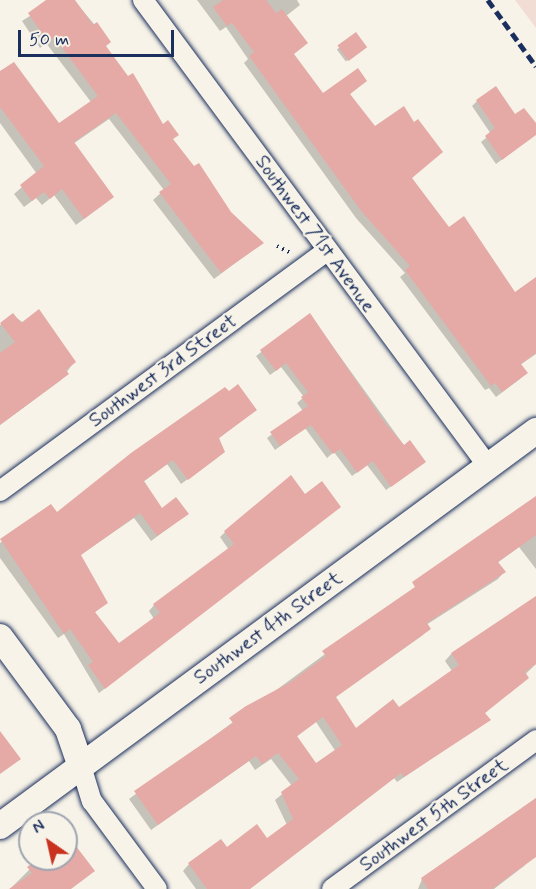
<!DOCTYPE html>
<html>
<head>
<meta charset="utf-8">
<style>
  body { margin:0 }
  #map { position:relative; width:536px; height:889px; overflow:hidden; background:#f7f3e8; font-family:Mynerve,sans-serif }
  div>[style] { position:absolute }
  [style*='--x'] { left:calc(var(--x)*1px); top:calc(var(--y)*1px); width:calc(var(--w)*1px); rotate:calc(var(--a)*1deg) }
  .built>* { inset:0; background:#f2ddd4 }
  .shadow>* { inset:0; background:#0003; transform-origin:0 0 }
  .building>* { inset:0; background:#e5aaa5; transform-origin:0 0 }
  .path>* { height:4px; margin-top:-2px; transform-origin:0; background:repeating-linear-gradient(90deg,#1b2f5e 0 1.5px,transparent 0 6px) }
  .roads { filter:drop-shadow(0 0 2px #1b2f5e) drop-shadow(0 0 2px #1b2f5e) }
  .minor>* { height:20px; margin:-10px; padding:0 10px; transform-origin:10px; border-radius:10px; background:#f7f3e8 }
  .tertiary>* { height:26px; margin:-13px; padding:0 13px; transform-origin:13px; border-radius:13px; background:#f7f3e8 }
  .rail>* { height:4.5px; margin-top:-2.25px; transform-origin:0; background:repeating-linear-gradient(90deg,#1b2f5e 0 9px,transparent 0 13.5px) }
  span { translate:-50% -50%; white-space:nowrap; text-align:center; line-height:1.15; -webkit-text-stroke:4.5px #f7f3e8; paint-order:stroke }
  .street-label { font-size:20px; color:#1b2f5e }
  .north { position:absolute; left:18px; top:811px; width:60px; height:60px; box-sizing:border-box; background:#f7f3e8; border:2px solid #9fa5b1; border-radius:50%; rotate:326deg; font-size:16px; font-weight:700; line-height:24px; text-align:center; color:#1b2f5e }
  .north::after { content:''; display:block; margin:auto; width:21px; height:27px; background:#c8321e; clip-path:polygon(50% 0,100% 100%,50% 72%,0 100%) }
  .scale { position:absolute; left:18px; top:30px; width:156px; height:27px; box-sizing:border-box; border:3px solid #1b2f5e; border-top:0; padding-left:8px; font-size:18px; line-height:21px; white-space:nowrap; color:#1b2f5e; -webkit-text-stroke:4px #f7f3e8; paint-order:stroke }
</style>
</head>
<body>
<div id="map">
  <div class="built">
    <i style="clip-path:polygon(515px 0,536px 0,536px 28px)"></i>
  </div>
  <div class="shadow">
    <i style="clip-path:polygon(55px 0,74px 0,109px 42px,104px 46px,172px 139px,230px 213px,262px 243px,214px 279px,153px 200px,164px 190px,109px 119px,73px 144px,105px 203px,76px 225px,54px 195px,42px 205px,36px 198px,24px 207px,14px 194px,37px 174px,0 123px,0 73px,59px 125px,91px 102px,46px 43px,40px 48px,22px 21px)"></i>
    <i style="clip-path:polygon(197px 0,297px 0,300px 5px,286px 16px,306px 43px,293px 54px,322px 95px,365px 81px,349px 95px,449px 229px,515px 294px,536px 280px,536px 354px,520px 365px,520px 379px,496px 397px,489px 388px,485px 390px,400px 277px,405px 273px,356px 218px,244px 63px,248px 59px,226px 27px,220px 31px)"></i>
    <i style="left:356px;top:35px;width:15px;height:24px;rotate:53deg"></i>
    <i style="clip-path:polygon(477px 101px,536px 126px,536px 134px,496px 164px,481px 142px,491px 134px,472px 106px)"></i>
    <i style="clip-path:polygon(13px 315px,74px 362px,61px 380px,0 425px,0 325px)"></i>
    <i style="clip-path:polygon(310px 315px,419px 466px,386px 490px,367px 465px,352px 476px,334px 452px,327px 458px,305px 428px,275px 450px,267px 438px,303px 411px,297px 403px,304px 397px,281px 367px,270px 375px,256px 356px)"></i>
    <i style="clip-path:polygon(255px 410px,218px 439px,217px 458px,181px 484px,167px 464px,143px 482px,162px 510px,181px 519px,151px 541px,134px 518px,79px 556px,106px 603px,94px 613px,118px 645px,154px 619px,149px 611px,154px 605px,229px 550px,220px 537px,225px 532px,304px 496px,339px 507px,99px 693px,64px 634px,58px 638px,0 558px,0 543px,51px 506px,57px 514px)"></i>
    <i style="clip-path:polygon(evenodd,536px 498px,536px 569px,519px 547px,497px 563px,504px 572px,498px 579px,426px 625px,423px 635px,334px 698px,356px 730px,398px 709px,452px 671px,445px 661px,451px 654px,536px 597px,536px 664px,484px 714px,489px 720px,397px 782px,394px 778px,249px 889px,196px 889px,183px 871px,189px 864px,267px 840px,287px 825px,275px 800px,292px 786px,271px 759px,255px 770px,249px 761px,151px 830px,129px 799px,536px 498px,316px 722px,336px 752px,316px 765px,296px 737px,316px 722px)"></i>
    <i style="clip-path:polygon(536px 798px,536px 848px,524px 866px,494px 889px,418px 889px,422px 879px)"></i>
    <i style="clip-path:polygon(66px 847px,70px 889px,10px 889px,40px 859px,66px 859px)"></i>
  </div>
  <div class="building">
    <i style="clip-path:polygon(46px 0,75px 0,93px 25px,97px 22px,111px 42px,106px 46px,128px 76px,133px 73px,163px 124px,168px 120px,179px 135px,173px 139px,194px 166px,199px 163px,231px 212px,264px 243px,221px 273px,159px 192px,171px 184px,116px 113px,74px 142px,114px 197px,84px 219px,62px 189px,50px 199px,44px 192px,32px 201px,20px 185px,44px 166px,0 107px,0 71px,14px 62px,59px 123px,98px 96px,54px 37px,48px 42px,28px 13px)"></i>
    <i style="clip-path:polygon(223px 0,266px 0,276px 13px,282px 9px,308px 43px,294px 54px,323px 93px,358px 68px,367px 81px,350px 94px,375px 126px,404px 106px,414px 122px,418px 119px,443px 152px,412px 178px,449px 227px,464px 216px,515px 292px,536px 277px,536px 353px,521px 364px,528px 373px,502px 392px,495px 383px,491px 386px,405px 270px,410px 266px,362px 212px,249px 56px,254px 52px,232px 23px,227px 26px,213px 7px)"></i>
    <i style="left:356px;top:32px;width:19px;height:23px;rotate:54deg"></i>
    <i style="clip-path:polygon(496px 86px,515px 114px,524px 108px,536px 123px,536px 135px,502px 160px,485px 136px,495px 128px,476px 100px)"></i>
    <i style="clip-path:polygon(39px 309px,76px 362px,66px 370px,69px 374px,0 425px,0 353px,15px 342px,0 323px,13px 313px,21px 323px)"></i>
    <i style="clip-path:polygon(310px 313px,385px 423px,404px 445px,410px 440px,426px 462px,391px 487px,373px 461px,357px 473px,340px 449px,333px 454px,311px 425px,280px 446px,270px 432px,308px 406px,301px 397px,308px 392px,286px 363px,276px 371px,260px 350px)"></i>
    <i style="clip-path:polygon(238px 384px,257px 410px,219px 438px,225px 452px,188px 480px,173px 460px,144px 481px,162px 508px,176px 497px,189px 514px,157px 536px,140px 513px,81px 555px,108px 603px,95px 612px,119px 643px,160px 613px,153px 604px,234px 544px,224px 531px,291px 475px,305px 494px,322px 481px,341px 507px,105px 689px,88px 665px,93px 662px,70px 629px,64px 634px,0 539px,51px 504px,57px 512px,131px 453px,225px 387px,229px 391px)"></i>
    <i style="clip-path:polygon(evenodd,536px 496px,536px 535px,498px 562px,506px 572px,427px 623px,431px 629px,336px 697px,356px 728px,393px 699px,399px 707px,459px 665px,451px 653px,536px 596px,536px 664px,525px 672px,529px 678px,485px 713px,491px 720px,404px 777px,401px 773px,250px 889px,207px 889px,188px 863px,221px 839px,227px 847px,257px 824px,267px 838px,293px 819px,281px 792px,299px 779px,278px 753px,262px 764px,256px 756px,158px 825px,134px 791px,233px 723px,229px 718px,246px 706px,289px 683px,326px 656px,322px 651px,415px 587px,412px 582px,536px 496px,323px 717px,342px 745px,316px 763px,297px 736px,323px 717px)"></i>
    <i style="clip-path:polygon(0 731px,21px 759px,0 774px)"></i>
    <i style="clip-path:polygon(536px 798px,536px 857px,492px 889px,428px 889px,421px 878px)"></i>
    <i style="clip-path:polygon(66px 833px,95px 871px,71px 889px,9px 889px,32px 873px,27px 867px,38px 859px,66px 859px)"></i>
  </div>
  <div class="path">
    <i style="--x:277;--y:246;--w:16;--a:27"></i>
  </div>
  <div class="roads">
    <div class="minor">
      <i style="--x:143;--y:0;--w:580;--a:53.49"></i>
      <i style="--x:0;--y:491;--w:406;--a:-36.3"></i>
      <i style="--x:81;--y:766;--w:37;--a:73"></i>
      <i style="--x:92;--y:801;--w:109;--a:53.5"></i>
      <i style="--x:332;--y:889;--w:253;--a:-36.1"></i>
    </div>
    <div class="tertiary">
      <i style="--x:0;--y:637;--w:114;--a:53.5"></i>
      <i style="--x:68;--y:729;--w:39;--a:71"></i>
      <i style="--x:0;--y:826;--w:666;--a:-36.39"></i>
    </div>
  </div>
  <div class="rail">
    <i style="--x:488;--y:0;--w:82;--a:54"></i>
  </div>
  <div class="street-label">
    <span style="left:315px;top:234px;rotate:54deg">Southwest 71st Avenue</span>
    <span style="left:163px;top:371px;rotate:-36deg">Southwest 3rd Street</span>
    <span style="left:268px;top:628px;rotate:-36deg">Southwest 4th Street</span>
    <span style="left:434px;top:815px;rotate:-36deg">Southwest 5th Street</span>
  </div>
  <div class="north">N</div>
  <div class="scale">50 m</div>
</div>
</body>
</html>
